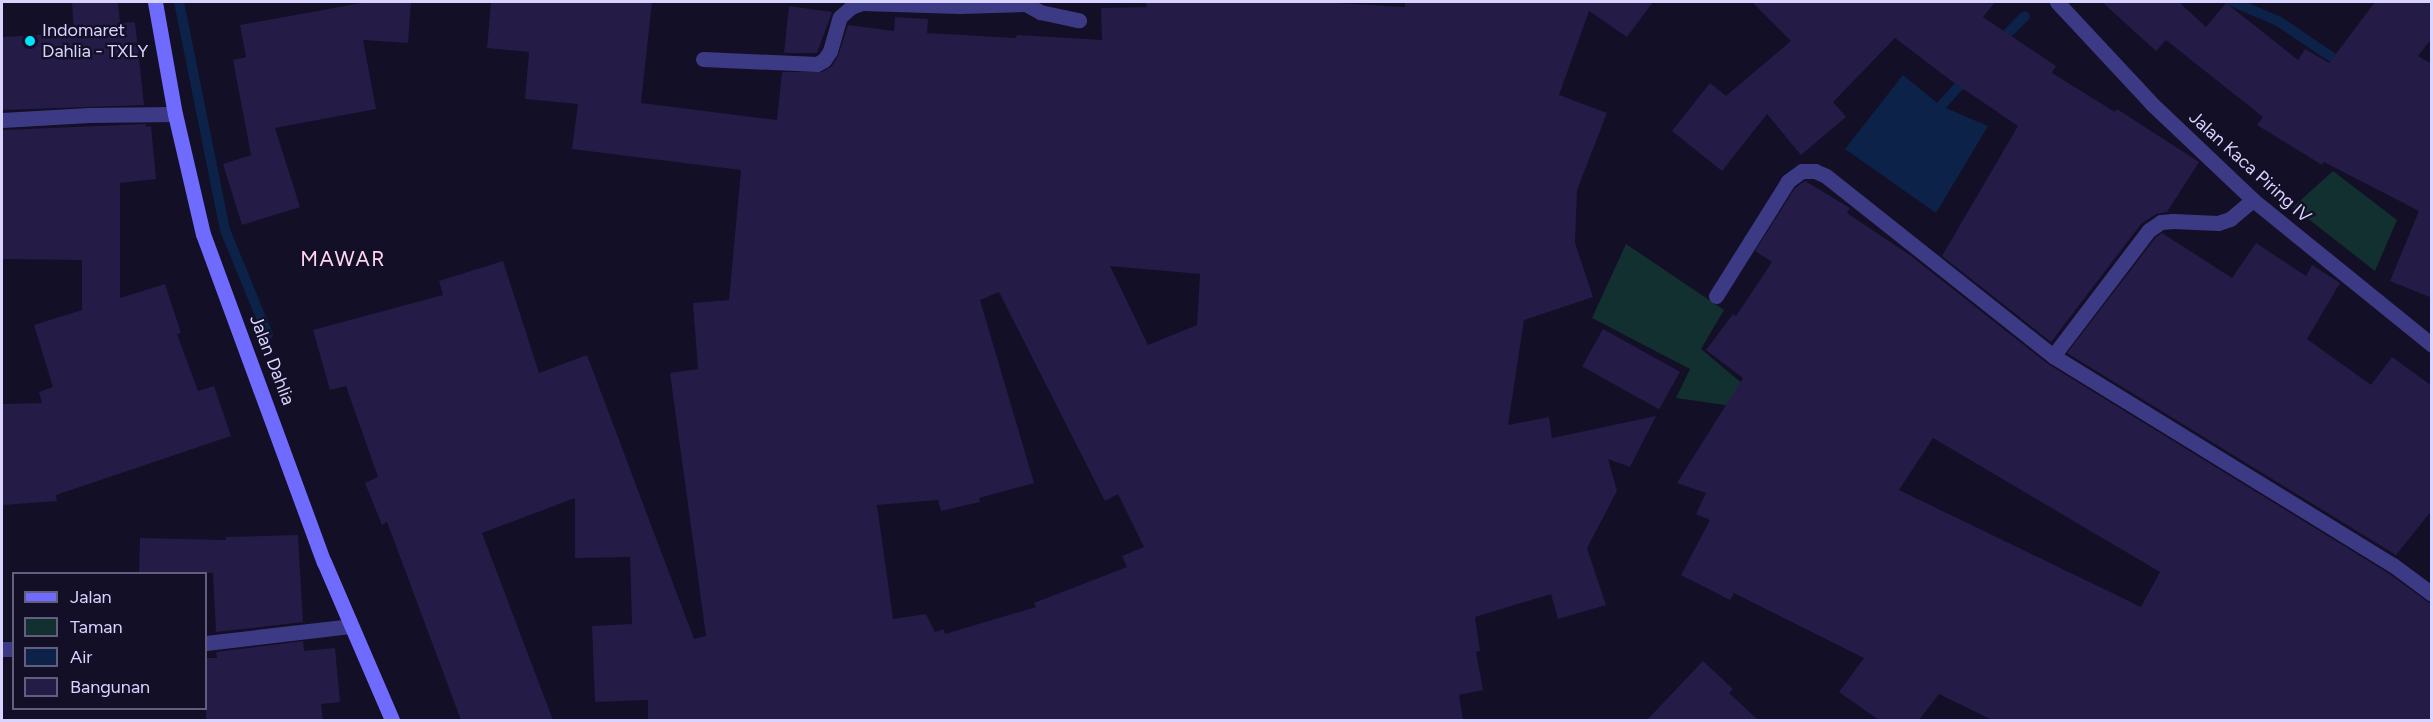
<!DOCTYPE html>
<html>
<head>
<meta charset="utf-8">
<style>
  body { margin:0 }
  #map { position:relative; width:2433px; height:722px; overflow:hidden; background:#130f26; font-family:Figtree,sans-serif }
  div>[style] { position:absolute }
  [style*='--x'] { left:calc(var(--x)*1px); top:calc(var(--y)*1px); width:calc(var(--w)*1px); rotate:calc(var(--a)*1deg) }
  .green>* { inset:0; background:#12302f }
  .water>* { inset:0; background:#0c2248 }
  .stream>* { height:10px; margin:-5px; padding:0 5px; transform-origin:5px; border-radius:5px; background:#0c2248 }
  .building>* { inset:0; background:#241b47; transform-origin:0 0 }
  .street>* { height:15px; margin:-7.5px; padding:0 7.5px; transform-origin:7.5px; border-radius:7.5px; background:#3d3a85 }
  .secondary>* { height:15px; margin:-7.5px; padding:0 7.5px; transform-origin:7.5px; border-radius:7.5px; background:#6f6bff }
  .dots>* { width:16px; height:16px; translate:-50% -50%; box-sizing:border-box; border:3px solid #130f26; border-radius:50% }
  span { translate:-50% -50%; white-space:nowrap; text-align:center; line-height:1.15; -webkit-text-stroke:4.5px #130f26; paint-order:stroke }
  .poi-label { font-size:18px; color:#d9d4ff }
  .left { translate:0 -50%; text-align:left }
  .street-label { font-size:18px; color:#d9d4ff }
  .quarter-label { font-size:21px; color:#ffd6f0; letter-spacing:1.5px }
  .frame { position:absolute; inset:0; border:3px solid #d9d4ff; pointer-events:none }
  .legend { position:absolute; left:12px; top:572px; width:195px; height:138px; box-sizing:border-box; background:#130f26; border:2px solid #625e7d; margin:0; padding:8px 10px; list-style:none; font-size:18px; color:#d9d4ff }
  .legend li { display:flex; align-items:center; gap:12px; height:30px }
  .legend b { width:30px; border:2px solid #625e7d }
</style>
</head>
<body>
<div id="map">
  <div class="green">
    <i style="clip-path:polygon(2333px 171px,2397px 220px,2375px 271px,2293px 207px)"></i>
    <i style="clip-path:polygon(1626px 244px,1724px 310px,1701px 349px,1756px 395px,1753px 409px,1676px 398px,1690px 369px,1592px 318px)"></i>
  </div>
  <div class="water">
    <i style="clip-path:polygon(1903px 75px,1941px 106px,1988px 126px,1936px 213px,1845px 149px)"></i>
  </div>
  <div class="stream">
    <i style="--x:179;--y:2;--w:233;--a:78.6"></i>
    <i style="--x:225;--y:230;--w:113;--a:67.7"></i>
    <i style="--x:2233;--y:2;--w:49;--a:22.9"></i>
    <i style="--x:2278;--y:21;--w:81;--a:33.9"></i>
    <i style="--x:1998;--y:43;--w:38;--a:-45"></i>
    <i style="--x:1941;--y:106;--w:39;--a:-48"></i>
  </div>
  <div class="building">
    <i style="clip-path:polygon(72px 2px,118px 2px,120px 23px,135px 22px,144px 105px,2px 110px,2px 37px,74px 33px)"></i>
    <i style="clip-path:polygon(367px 2px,411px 2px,408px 43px,363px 40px,376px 109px,275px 128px,300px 207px,242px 225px,223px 164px,251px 155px,233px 60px,246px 57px,240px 25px)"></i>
    <i style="clip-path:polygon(evenodd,491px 2px,652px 2px,641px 103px,777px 120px,782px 72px,822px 72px,832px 66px,838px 56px,848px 25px,894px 31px,895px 17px,928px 19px,927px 33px,1016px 38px,1017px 35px,1102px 40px,1101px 8px,1147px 7px,1145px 2px,1319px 2px,1405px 7px,1405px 2px,1653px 2px,1627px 37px,1589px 11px,1559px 95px,1607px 113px,1577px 190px,1575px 243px,1593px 297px,1524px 320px,1508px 425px,1549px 417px,1552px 438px,1656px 416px,1630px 467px,1608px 459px,1617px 491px,1587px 548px,1606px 605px,1558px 619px,1551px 594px,1475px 617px,1480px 651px,1476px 652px,1483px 690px,1459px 695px,1463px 720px,648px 720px,648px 700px,595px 702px,592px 626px,632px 624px,630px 557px,575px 558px,575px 498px,482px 533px,553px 720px,461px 720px,387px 522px,382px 525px,365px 483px,378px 477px,346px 386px,330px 390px,313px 330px,443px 295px,439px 281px,503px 261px,539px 373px,587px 355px,694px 639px,706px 636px,670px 373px,698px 369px,693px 303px,729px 300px,741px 170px,572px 149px,578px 104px,525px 99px,529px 52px,487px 48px,491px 2px,1110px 266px,1200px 274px,1197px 325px,1148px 345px,1110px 266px,491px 2px,999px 292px,1105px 501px,1118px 494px,1144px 547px,1122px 556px,1127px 567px,1034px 603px,1036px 607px,945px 634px,944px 629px,935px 632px,926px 614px,893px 619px,877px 505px,938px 500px,941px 511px,980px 502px,979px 498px,1034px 483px,980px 300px,999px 292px)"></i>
    <i style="clip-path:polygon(1752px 2px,1995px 2px,1983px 17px,2056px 66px,2052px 73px,2115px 112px,2117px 109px,2199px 162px,2167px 212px,2156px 214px,2141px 224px,2051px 342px,1942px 256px,2018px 126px,1953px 82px,1895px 38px,1833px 102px,1846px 117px,1801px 155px,1767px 114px,1722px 171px,1672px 131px,1710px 83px,1726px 96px,1791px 41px)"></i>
    <i style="clip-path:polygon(2102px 2px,2179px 2px,2206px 27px,2226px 3px,2298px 60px,2305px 49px,2329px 63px,2375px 2px,2432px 2px,2432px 38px,2418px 56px,2432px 64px,2432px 298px,2390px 281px,2419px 211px,2324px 162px,2322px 165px,2257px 125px,2263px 117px,2166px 40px,2156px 51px)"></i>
    <i style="clip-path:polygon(789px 6px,832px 12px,817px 53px,784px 53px)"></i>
    <i style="clip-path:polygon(146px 124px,146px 127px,151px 126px,156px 179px,120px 183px,120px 298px,165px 284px,181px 333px,177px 334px,198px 391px,214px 386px,231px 436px,56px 495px,57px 501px,3px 505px,2px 404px,42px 403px,39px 392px,53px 387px,34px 325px,82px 310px,82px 260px,2px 259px,2px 130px)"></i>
    <i style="clip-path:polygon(evenodd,1805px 181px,1850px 208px,1847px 213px,1911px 256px,2048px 364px,2388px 573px,2432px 605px,2432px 720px,1992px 720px,1939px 694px,1919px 720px,1879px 720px,1839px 692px,1864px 658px,1734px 593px,1730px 600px,1681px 575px,1710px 520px,1696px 514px,1706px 493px,1677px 483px,1743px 378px,1706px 350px,1733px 314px,1736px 316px,1772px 262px,1755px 251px,1795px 188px,1805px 181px,1933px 438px,2160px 572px,2141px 607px,1899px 490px,1933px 438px)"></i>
    <i style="clip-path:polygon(2162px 233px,2232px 278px,2256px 243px,2306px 276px,2312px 265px,2340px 283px,2307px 339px,2371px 385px,2392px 357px,2432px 386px,2432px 510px,2396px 555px,2067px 353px,2156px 237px)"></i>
    <i style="left:1603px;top:329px;width:88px;height:43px;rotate:29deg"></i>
    <i style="clip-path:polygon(298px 535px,303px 622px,216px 632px,213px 573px,139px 573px,140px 538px,226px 540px,226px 537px)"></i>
    <i style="clip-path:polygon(303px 641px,304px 651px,335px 648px,340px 702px,321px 704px,323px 720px,206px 720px,206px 658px,217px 658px,216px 652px)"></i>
    <i style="clip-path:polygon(1703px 661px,1733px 689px,1729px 693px,1758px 720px,1647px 720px)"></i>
  </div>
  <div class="street">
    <i style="--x:1022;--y:2;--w:21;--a:29"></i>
    <i style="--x:1040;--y:12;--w:40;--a:12"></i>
    <i style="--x:2057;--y:2;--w:139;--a:47"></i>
    <i style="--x:2152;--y:104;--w:139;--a:43.5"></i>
    <i style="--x:2253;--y:200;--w:230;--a:39"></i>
    <i style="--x:703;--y:59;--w:114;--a:2.5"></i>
    <i style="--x:817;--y:64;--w:8;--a:-30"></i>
    <i style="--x:824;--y:60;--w:11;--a:-56"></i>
    <i style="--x:830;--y:51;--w:35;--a:-74"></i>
    <i style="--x:840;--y:17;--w:15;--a:-42"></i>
    <i style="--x:851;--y:7;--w:12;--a:-20"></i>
    <i style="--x:862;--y:3;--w:98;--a:1.8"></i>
    <i style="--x:960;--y:6;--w:63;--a:-1.8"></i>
    <i style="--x:2;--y:120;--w:87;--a:-3.3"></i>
    <i style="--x:89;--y:115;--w:86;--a:-0.7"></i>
    <i style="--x:1716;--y:296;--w:136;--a:-57.9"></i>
    <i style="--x:1788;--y:181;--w:17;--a:-36"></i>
    <i style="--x:1802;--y:171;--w:13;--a:0"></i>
    <i style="--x:1815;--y:171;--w:12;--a:24"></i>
    <i style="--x:1826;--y:176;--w:290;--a:38.4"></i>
    <i style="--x:2053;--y:356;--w:399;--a:31.6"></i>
    <i style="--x:2393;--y:565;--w:49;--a:36.6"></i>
    <i style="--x:2053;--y:356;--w:158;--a:-52.7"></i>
    <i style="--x:2149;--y:230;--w:14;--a:-34"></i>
    <i style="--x:2161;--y:222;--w:12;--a:-5"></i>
    <i style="--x:2173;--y:221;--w:45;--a:2.5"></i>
    <i style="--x:2218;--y:223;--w:13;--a:-18"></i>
    <i style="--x:2230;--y:219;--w:30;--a:-40"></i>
    <i style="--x:206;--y:643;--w:145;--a:-6.7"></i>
    <i style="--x:2;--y:649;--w:12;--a:0"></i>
  </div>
  <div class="secondary">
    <i style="--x:155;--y:2;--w:114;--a:79.9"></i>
    <i style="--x:175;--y:114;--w:123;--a:76.9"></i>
    <i style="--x:203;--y:234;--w:350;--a:69.8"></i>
    <i style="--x:324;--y:562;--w:172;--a:66.7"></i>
  </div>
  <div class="dots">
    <i style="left:30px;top:41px;background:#00e5ff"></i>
  </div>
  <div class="poi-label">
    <span class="left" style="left:42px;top:41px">Indomaret<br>Dahlia - TXLY</span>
  </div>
  <div class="street-label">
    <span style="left:2250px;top:167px;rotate:42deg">Jalan Kaca Piring IV</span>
    <span style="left:272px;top:360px;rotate:69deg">Jalan Dahlia</span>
  </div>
  <div class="quarter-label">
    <span style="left:343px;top:259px">MAWAR</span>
  </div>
  <div class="frame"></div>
  <ul class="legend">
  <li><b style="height:8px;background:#6f6bff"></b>Jalan</li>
  <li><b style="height:16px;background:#12302f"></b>Taman</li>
  <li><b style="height:16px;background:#0c2248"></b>Air</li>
  <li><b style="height:16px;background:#241b47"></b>Bangunan</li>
  </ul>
</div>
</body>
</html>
